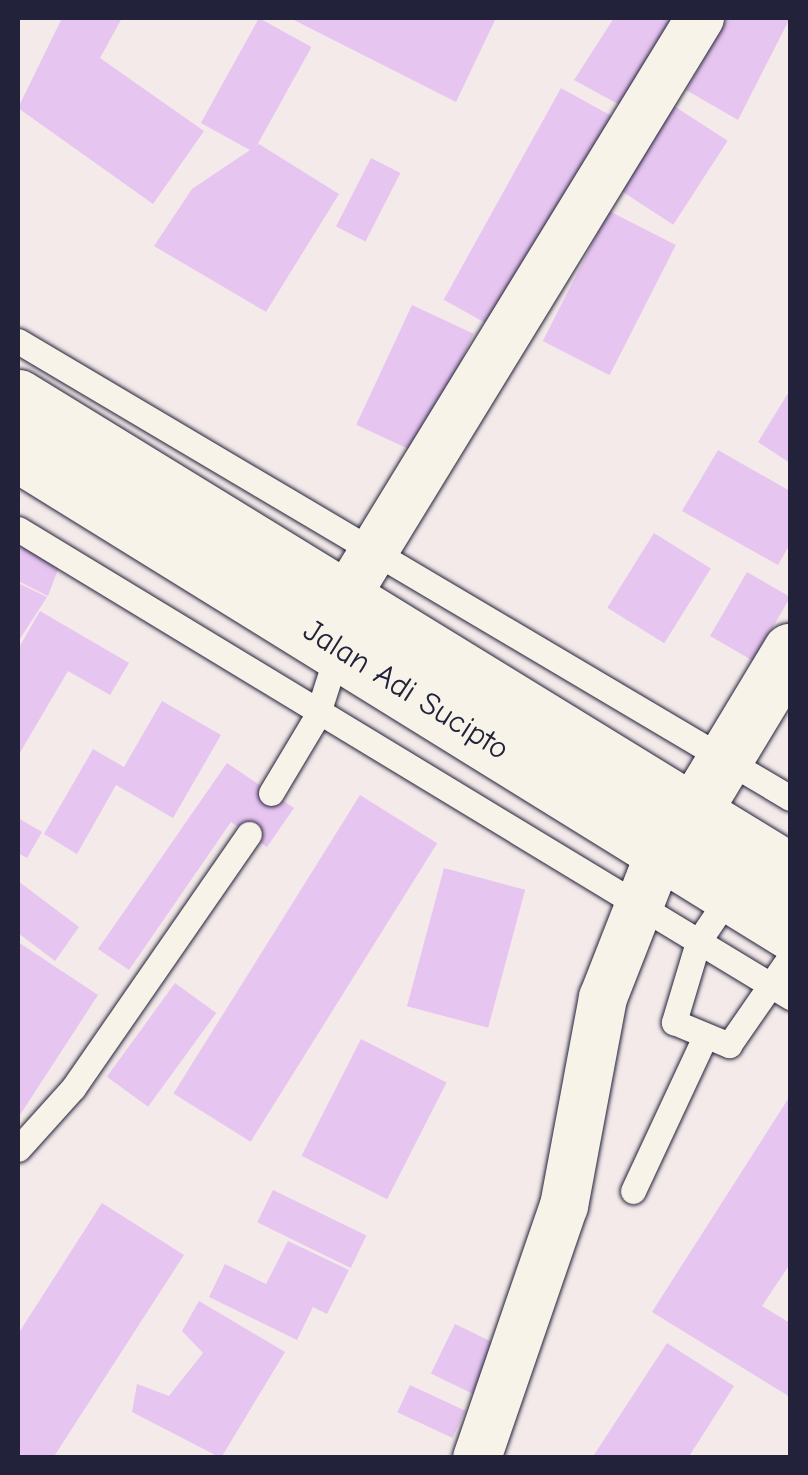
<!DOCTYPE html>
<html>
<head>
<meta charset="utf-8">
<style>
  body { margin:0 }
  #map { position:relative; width:808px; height:1475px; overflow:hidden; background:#f4eaea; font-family:"Comic Neue",sans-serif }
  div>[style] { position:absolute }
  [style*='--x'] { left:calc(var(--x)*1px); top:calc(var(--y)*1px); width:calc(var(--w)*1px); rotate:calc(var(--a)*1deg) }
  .building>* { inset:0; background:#e7c5f1; transform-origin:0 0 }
  .roads { filter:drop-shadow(0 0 2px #22223b) drop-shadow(0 0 2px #22223b) }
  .service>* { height:25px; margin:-12.5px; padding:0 12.5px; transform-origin:12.5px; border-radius:12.5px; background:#f7f3e8 }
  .minor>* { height:48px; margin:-24px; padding:0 24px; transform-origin:24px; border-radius:24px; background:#f7f3e8 }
  .secondary>* { height:55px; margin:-27.5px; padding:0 27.5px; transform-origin:27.5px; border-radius:27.5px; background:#f7f3e8 }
  .trunk>* { height:55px; margin:-27.5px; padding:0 27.5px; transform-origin:27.5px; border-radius:27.5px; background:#f7f3e8 }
  span { translate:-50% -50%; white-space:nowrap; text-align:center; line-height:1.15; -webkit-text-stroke:8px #f7f3e8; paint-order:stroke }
  .street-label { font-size:32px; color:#22223b }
  .frame { position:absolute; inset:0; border:20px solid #22223b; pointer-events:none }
</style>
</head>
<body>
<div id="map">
  <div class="building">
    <i style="clip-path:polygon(62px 18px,122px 18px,100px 58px,204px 131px,153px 204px,18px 108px)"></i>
    <i style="left:259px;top:18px;width:60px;height:120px;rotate:29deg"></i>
    <i style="clip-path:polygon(290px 18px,496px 18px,456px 102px)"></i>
    <i style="clip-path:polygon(614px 18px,686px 18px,627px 109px,574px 80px)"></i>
    <i style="clip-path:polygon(728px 18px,790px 18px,738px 120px,686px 90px)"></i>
    <i style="left:561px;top:88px;width:66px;height:242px;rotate:29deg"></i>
    <i style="left:674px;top:106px;width:64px;height:100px;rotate:33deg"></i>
    <i style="clip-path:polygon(259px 144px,339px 194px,266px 312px,154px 246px,192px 189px)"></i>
    <i style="left:371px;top:158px;width:33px;height:77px;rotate:27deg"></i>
    <i style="left:609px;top:211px;width:75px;height:146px;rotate:27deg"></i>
    <i style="left:412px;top:305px;width:68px;height:132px;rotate:25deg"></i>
    <i style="clip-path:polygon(790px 390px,790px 463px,758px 442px)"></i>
    <i style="clip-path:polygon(718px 450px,790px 491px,790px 544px,778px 565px,682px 511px)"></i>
    <i style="left:654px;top:533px;width:67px;height:88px;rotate:32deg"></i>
    <i style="clip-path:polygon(18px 544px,60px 564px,48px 596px,18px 581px)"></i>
    <i style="left:747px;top:572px;width:50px;height:74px;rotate:30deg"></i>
    <i style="clip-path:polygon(18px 583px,47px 597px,18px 642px)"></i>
    <i style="clip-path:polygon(40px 611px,129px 663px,110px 695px,68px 671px,18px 756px,18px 649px)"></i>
    <i style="clip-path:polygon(162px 701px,221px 735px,173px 818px,116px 785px,77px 854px,44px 834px,93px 749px,124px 767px)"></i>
    <i style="clip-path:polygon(227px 763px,294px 808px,267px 847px,231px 822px,129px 970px,98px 949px)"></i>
    <i style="left:360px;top:795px;width:91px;height:352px;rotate:32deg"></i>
    <i style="clip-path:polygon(18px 818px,42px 832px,27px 858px,18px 853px)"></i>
    <i style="left:444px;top:868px;width:84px;height:143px;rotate:15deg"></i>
    <i style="clip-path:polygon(18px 881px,79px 927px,55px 961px,18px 933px)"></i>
    <i style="clip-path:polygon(18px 942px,98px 995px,18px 1118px)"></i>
    <i style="left:175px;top:983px;width:51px;height:116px;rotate:36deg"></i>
    <i style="left:361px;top:1039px;width:96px;height:131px;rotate:27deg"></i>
    <i style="clip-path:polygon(790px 1096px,790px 1264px,762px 1306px,790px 1323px,790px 1397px,652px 1312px)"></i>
    <i style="left:273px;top:1190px;width:104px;height:36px;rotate:26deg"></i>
    <i style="clip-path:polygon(102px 1203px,184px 1255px,53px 1458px,18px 1458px,18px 1334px)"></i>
    <i style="clip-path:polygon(288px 1241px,349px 1270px,327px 1314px,313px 1307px,297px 1340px,209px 1297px,225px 1264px,266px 1284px)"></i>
    <i style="clip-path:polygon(199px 1301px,285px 1352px,221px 1458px,132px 1412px,137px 1384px,169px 1396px,203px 1353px,182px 1331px)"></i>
    <i style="left:455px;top:1324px;width:51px;height:55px;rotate:26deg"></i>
    <i style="clip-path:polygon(667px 1343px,734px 1386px,688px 1458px,592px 1458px)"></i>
    <i style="left:410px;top:1385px;width:61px;height:30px;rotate:25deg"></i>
  </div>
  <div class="roads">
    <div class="service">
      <i style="--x:18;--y:341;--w:897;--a:30.62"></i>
      <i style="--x:18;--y:529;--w:903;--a:31.22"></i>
      <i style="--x:271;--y:793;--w:90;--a:-59.1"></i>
      <i style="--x:317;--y:716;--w:71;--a:-72.1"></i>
      <i style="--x:731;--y:893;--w:59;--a:124"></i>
      <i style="--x:698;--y:942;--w:84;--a:106.7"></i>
      <i style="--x:674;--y:1022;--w:60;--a:22.7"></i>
      <i style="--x:729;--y:1045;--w:107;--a:-55.3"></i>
      <i style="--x:18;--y:1149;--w:82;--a:-48"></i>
      <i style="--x:73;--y:1088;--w:309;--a:-55.3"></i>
      <i style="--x:633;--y:1191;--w:166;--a:-65"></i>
    </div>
    <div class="minor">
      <i style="--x:345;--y:598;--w:680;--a:-58.53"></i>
      <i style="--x:477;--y:1458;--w:267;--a:-71"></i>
      <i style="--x:564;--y:1206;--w:212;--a:-79.4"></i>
      <i style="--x:603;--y:998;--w:159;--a:-68.6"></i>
    </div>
    <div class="secondary">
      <i style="--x:694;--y:810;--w:186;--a:-58.9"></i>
    </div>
    <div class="trunk">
      <i style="--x:18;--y:397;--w:906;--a:31.55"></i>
      <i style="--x:18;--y:454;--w:908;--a:31.76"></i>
    </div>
  </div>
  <div class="street-label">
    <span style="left:406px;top:690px;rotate:32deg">Jalan Adi Sucipto</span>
  </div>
  <div class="frame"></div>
</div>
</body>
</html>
